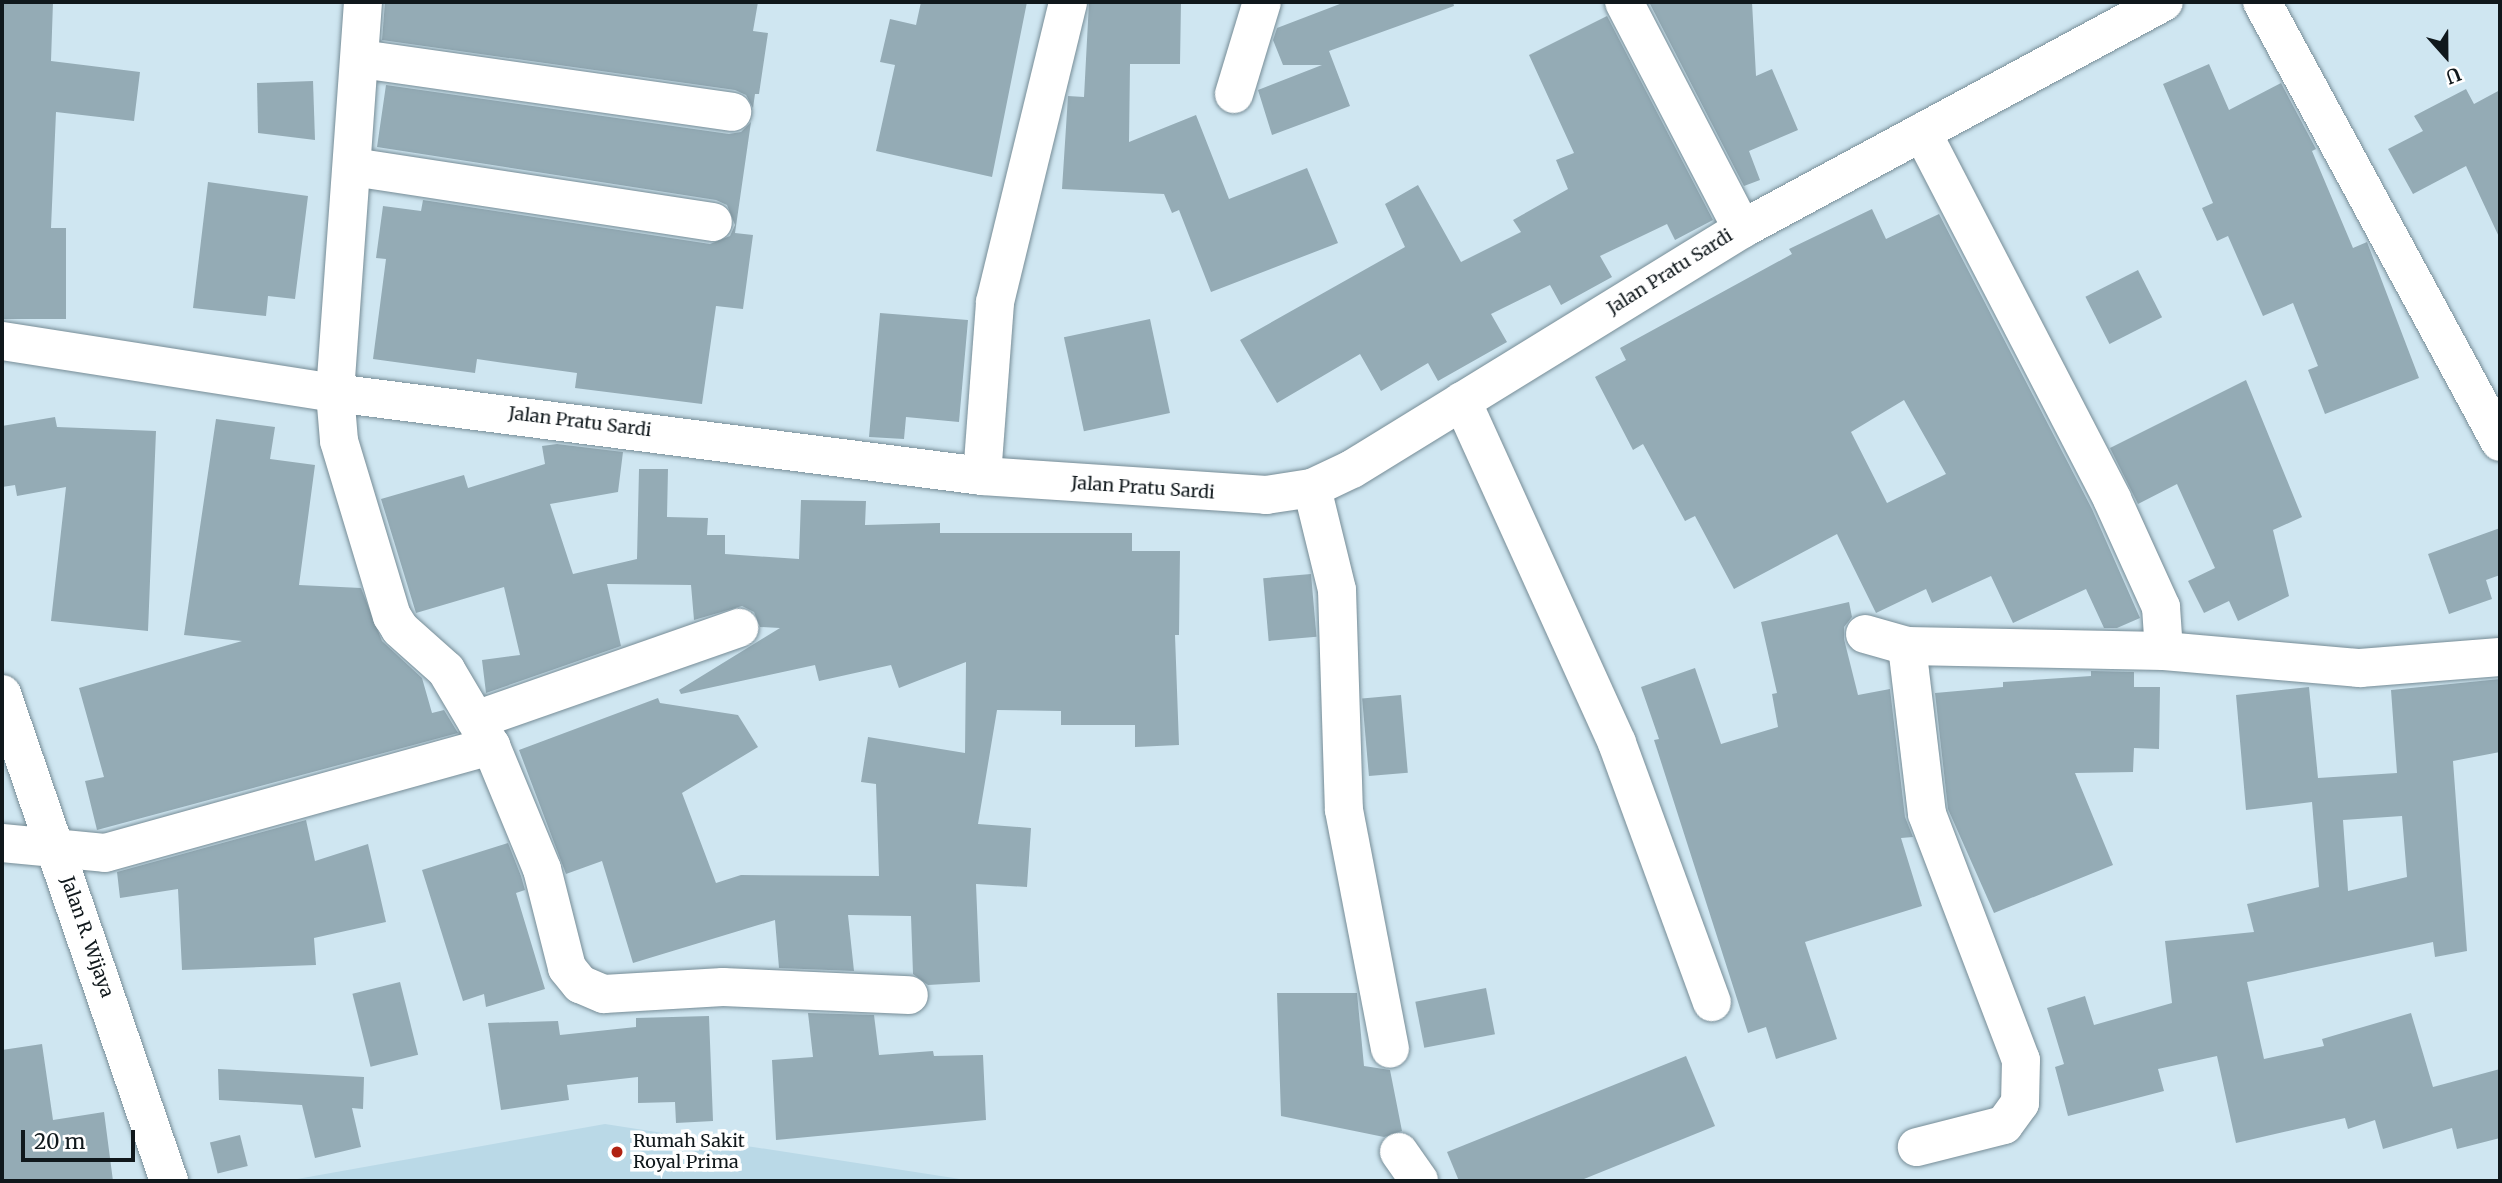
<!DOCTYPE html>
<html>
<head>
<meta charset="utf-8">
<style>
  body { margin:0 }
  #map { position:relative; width:2502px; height:1183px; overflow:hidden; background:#cfe6f1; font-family:Merriweather,serif }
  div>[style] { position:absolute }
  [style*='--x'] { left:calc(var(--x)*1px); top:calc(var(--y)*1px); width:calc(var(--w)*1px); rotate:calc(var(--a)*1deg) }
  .built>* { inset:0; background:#bad9e7 }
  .building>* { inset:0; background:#94abb5; transform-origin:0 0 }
  .roads { filter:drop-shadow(0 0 2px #768c96) drop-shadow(0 0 2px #768c96) }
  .street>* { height:38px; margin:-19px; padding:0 19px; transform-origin:19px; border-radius:19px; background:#fff }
  .secondary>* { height:38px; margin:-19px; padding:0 19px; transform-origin:19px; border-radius:19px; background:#fff }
  .dots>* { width:19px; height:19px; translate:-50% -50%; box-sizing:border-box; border:4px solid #fff; border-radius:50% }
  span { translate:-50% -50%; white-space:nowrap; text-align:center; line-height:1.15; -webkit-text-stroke:7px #fff; paint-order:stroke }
  .street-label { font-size:18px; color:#10181c }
  .poi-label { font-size:18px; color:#10181c }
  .left { translate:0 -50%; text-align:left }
  .frame { position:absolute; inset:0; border:4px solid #10181c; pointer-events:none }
  .north { position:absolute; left:2411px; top:21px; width:70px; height:70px; -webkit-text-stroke:5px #fff; paint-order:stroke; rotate:159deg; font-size:19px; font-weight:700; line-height:28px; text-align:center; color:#10181c }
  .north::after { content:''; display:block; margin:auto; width:24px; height:32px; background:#10181c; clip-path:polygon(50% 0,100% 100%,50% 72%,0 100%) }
  .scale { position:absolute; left:21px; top:1130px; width:114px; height:32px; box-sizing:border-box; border:4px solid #10181c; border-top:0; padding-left:9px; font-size:21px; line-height:24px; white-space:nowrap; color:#10181c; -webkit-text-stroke:5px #fff; paint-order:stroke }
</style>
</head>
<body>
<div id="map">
  <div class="built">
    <i style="clip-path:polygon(605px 1124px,973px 1181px,286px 1181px)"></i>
  </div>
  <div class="building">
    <i style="clip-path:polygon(2px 2px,53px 2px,51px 61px,140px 72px,134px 121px,56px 112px,51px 228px,66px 228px,66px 319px,2px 319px)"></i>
    <i style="clip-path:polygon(385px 2px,758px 2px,753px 31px,768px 33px,759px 94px,755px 94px,753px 108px,746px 95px,735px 90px,382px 40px)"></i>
    <i style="clip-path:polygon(921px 2px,1027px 2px,992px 177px,876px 151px,895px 65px,880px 62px,890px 19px,916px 25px)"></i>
    <i style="clip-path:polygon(1089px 2px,1181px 2px,1180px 64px,1130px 64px,1129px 142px,1196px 115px,1229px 199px,1307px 168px,1338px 243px,1211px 292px,1179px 210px,1172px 213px,1164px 194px,1062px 189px,1068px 96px,1084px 97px)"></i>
    <i style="clip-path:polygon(1345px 2px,1453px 2px,1454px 6px,1329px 51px,1350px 106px,1272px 135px,1258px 90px,1322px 65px,1283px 65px,1273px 40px,1277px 28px)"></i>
    <i style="clip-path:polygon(1649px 2px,1752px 2px,1756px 76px,1772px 69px,1798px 130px,1749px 151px,1760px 180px,1744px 186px)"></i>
    <i style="clip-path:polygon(1607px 16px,1713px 220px,1675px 240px,1667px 224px,1600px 256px,1612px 277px,1561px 305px,1550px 285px,1491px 314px,1507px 342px,1438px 381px,1428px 363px,1381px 391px,1360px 354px,1277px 403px,1240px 340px,1405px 247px,1385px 204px,1418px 185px,1461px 262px,1521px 232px,1513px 220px,1568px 189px,1556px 160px,1574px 153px,1529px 55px)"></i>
    <i style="clip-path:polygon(2209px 64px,2229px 110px,2281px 83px,2316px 149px,2312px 151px,2353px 248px,2367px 242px,2419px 378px,2325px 414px,2308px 370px,2318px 366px,2293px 303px,2263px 316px,2228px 236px,2217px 241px,2202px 208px,2213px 203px,2163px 84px)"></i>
    <i style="clip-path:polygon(313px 81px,315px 140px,258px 133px,257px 83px)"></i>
    <i style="clip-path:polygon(386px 85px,729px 134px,741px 132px,751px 122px,735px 233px,753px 235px,743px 309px,716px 306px,702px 404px,575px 388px,577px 373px,504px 363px,477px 359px,475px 373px,373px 359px,386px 259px,376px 258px,383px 206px,421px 211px,423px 200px,710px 244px,730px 236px,735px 225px,727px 205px,716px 200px,377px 147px)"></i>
    <i style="clip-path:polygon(2466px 89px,2474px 104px,2500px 90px,2500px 239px,2466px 166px,2413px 194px,2388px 149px,2423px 131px,2414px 116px)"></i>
    <i style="clip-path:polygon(208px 182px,308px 196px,295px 299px,268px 296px,266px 316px,193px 308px)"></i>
    <i style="clip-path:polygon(evenodd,1872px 209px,1886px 239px,1939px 214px,2092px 509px,2140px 618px,2117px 628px,2104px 628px,2086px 589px,2013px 623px,1991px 576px,1932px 603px,1926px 589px,1876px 613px,1837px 534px,1734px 589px,1695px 516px,1685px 521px,1643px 444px,1633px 450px,1595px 377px,1626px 360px,1620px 348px,1792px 254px,1789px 249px,1872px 209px,1904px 400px,1946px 474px,1887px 503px,1851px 432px,1904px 400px)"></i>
    <i style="left:2138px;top:270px;width:53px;height:59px;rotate:63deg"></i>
    <i style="clip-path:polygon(880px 313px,968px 320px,959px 422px,906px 417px,904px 439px,869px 437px)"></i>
    <i style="left:1150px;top:319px;width:96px;height:88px;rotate:78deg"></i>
    <i style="clip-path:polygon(2246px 380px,2302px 517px,2273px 530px,2289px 596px,2238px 621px,2229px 601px,2204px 613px,2188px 581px,2215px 568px,2177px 484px,2138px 504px,2110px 448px)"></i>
    <i style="clip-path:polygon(55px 417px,57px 427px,156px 431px,148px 631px,51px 621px,66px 487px,17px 496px,15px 485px,2px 487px,2px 426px)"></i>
    <i style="clip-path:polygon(216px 419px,275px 427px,270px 459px,315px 465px,299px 585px,361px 588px,382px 641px,422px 678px,432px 713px,444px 710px,458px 733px,97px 830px,85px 781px,104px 777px,79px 688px,242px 641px,184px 635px)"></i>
    <i style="clip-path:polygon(557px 444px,623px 452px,618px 492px,550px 504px,573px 574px,637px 559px,639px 469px,668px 469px,667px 517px,708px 518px,707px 535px,725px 535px,725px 554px,799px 559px,801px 500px,866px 501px,865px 525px,940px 523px,940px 533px,1132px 533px,1132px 551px,1180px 551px,1179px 635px,1175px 635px,1179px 745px,1135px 747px,1135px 725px,1061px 725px,1061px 711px,997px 710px,978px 824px,1031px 828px,1027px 887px,976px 884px,980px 982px,928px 985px,913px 974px,911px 916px,848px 915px,854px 971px,779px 968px,775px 920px,633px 963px,602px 861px,566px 874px,519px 750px,658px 698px,660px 703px,738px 715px,758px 747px,682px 793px,716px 883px,741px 875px,879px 876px,876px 784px,861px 782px,868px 737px,965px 753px,966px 662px,899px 688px,891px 665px,819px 681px,815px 665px,681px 694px,679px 690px,780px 628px,760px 627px,754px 612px,742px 606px,694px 620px,691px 585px,607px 584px,621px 646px,486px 693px,482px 660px,520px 655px,504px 587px,416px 613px,381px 499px,464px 475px,468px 488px,545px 464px,542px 446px)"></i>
    <i style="clip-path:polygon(2500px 528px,2500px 575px,2486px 580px,2492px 599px,2449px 614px,2428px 554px)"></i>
    <i style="left:1311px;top:574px;width:63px;height:48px;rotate:85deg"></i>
    <i style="clip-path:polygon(1849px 602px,1852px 617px,1844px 627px,1844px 639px,1858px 695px,1890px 689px,1905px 817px,1913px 837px,1901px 838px,1922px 906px,1805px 942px,1837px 1039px,1776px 1059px,1766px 1027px,1748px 1033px,1654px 740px,1659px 739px,1641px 687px,1695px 668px,1721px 744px,1778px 727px,1772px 694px,1777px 693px,1761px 622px)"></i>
    <i style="clip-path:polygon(2091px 671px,2134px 672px,2134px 687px,2160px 687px,2159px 749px,2134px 748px,2133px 772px,2075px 773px,2113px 865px,1994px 913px,1948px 809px,1935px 693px,2003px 687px,2003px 682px,2091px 676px)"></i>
    <i style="clip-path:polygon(evenodd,2500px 679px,2500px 752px,2453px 761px,2467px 951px,2435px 957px,2433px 942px,2247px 982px,2264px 1059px,2324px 1046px,2322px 1039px,2411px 1013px,2433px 1087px,2500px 1069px,2500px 1138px,2457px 1149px,2452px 1128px,2383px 1149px,2375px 1120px,2348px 1129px,2345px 1118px,2236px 1143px,2217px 1056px,2158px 1069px,2164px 1091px,2068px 1116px,2055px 1067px,2064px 1064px,2047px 1008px,2085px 996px,2094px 1025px,2172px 1003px,2165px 941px,2254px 932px,2247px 904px,2319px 887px,2312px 802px,2246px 810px,2236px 695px,2309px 687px,2318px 778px,2397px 773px,2391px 690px,2500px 679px,2402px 816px,2407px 877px,2348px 891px,2343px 820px,2402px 816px)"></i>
    <i style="left:1401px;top:695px;width:78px;height:39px;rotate:85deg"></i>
    <i style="clip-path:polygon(306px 820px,315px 861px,368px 844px,386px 922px,314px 938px,316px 965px,182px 970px,178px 889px,120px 898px,117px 872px)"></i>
    <i style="clip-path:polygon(508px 843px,521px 876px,525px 890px,516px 893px,545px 989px,486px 1007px,484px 994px,463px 1001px,422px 870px)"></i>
    <i style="left:400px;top:982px;width:75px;height:49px;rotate:76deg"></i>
    <i style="left:1486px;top:988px;width:47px;height:72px;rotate:79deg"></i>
    <i style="clip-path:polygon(1277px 993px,1357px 993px,1364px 1066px,1390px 1070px,1402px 1131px,1384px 1137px,1281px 1116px)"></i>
    <i style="clip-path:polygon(808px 1013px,874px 1015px,879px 1055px,933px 1051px,934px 1056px,983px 1055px,986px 1120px,776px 1140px,772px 1060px,813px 1057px)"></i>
    <i style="clip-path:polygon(709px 1016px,713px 1121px,676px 1123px,675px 1102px,638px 1103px,638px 1077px,567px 1085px,569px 1100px,501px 1110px,488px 1023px,558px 1021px,560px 1035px,636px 1027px,636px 1018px)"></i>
    <i style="clip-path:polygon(42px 1044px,53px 1120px,104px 1112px,113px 1181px,2px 1181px,2px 1050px)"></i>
    <i style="clip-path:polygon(1686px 1056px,1715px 1126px,1579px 1181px,1459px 1181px,1447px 1152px)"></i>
    <i style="clip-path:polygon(218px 1069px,364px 1077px,363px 1109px,352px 1108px,361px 1147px,315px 1158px,302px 1105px,219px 1100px)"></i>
    <i style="left:240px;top:1135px;width:32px;height:31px;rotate:76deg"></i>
  </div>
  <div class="roads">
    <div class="street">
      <i style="--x:363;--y:2;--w:392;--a:94.1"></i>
      <i style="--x:335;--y:393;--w:48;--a:85.2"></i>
      <i style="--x:339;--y:441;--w:183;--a:73.2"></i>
      <i style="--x:392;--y:616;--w:15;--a:58"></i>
      <i style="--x:400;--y:629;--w:62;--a:41.7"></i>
      <i style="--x:446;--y:670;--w:88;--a:59.4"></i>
      <i style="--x:491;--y:746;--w:133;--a:67.5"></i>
      <i style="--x:542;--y:869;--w:102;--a:75.8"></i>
      <i style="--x:567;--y:968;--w:21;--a:51"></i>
      <i style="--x:580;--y:984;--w:26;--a:23"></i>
      <i style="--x:604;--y:994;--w:119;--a:-3.4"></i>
      <i style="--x:723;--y:987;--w:186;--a:2.5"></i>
      <i style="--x:1624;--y:2;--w:256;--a:62.5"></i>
      <i style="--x:2262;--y:2;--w:500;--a:61.59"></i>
      <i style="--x:361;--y:59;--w:375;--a:8.1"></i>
      <i style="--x:1234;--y:94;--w:96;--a:-73.1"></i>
      <i style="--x:1922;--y:132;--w:413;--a:62.6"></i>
      <i style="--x:2112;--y:499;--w:119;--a:65.6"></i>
      <i style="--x:2161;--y:607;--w:44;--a:86.1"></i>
      <i style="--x:353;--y:167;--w:364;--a:8.7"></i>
      <i style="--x:2;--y:341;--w:337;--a:8.9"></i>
      <i style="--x:335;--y:393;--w:652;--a:7.31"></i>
      <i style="--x:982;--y:476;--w:285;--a:3.8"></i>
      <i style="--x:1266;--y:495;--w:47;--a:-8.7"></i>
      <i style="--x:1312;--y:488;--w:44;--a:-25.4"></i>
      <i style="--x:1352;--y:469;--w:458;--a:-31.6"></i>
      <i style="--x:1742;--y:229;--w:479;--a:-28.3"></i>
      <i style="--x:1462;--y:401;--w:375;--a:65.6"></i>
      <i style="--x:1617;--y:743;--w:276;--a:69.9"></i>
      <i style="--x:982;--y:476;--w:174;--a:-85.7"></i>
      <i style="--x:995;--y:302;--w:309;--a:-76.3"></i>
      <i style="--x:1312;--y:488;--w:105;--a:76.2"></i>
      <i style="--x:1337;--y:590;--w:220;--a:88.2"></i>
      <i style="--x:1344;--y:810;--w:243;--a:79.1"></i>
      <i style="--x:1865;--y:634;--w:44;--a:15.9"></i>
      <i style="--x:1907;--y:646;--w:257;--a:1.1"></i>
      <i style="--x:2164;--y:651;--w:197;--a:5"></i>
      <i style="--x:2360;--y:668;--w:140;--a:-4.5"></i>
      <i style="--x:1907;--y:646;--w:169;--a:83.2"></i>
      <i style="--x:1927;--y:814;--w:263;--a:69.1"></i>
      <i style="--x:2021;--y:1060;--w:43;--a:91.3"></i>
      <i style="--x:2020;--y:1103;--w:27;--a:126"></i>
      <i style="--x:2004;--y:1125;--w:90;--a:165.8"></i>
      <i style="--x:476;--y:720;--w:279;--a:-19.3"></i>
      <i style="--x:2;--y:843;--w:103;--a:5.5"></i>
      <i style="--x:105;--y:853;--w:401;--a:-15.5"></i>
      <i style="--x:1399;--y:1152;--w:35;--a:55"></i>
    </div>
    <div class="secondary">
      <i style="--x:2;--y:694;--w:515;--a:71.07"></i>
    </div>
  </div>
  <div class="dots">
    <i style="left:617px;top:1152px;background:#b02111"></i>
  </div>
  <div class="street-label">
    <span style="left:1670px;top:272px;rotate:-32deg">Jalan Pratu Sardi</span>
    <span style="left:580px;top:422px;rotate:7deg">Jalan Pratu Sardi</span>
    <span style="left:1143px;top:488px;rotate:4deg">Jalan Pratu Sardi</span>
    <span style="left:87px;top:937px;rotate:71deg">Jalan R. Wijaya</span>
  </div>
  <div class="poi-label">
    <span class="left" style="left:633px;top:1152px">Rumah Sakit<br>Royal Prima</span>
  </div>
  <div class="frame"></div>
  <div class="north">U</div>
  <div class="scale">20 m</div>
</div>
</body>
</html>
